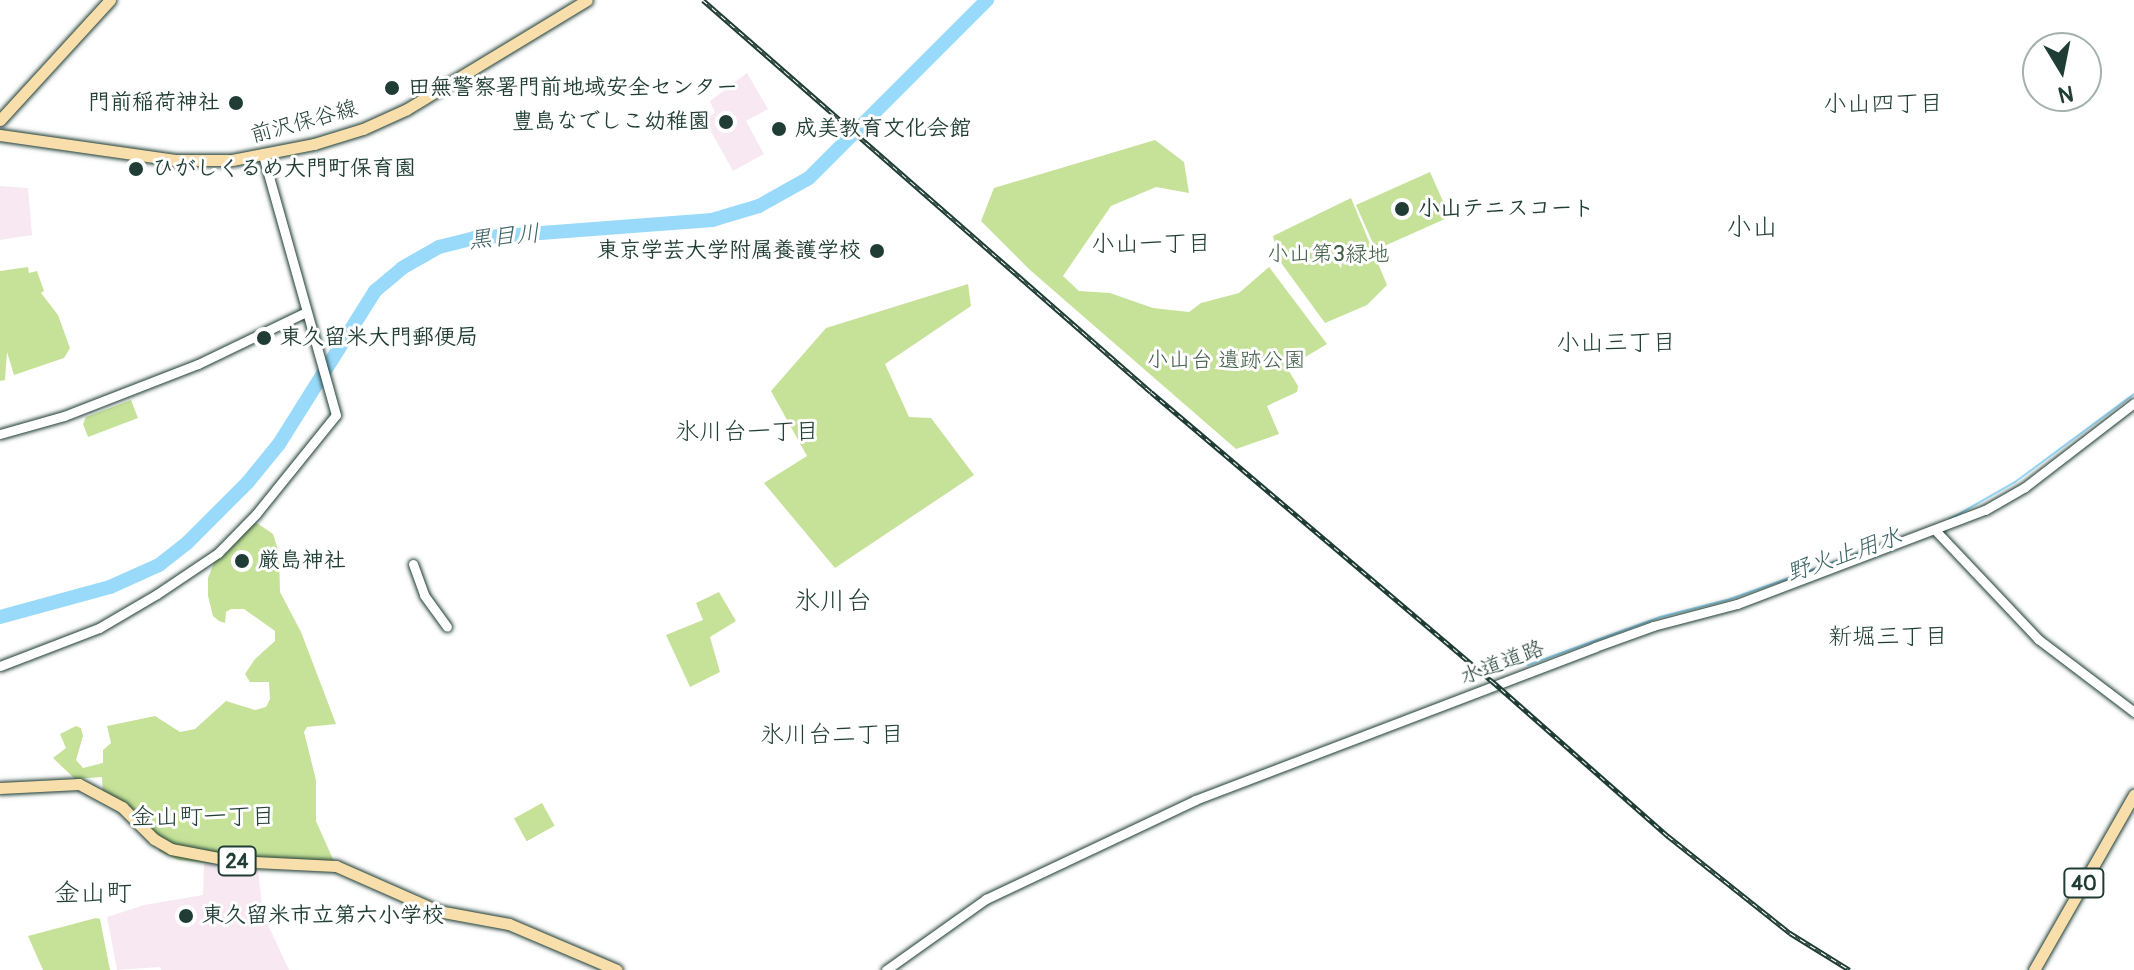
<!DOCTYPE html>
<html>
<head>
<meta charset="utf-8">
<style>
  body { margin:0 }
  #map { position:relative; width:2134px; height:970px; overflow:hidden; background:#fff; font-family:Pangolin,"Klee One",sans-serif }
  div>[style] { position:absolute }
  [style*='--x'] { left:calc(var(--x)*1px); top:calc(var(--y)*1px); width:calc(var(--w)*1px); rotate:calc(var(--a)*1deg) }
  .built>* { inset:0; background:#f8e8f1 }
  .green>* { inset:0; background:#c6e299; transform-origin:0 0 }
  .stream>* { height:2px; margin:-1px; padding:0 1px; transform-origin:1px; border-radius:1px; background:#99dafb }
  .river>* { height:14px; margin:-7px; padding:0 7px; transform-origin:7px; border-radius:7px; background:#99dafb }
  .roads { filter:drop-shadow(0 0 2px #1f3d34) drop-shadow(0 0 2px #1f3d34) }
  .minor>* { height:9px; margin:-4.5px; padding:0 4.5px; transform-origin:4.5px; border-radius:4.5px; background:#fff }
  .major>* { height:11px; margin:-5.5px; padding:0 5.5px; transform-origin:5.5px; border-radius:5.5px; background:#f8deab }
  .rail>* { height:5px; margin-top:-2.5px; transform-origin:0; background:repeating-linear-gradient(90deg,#fff 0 6px,#1f3d34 0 12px); box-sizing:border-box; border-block:2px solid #1f3d34 }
  .dots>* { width:22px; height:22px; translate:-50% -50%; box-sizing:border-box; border:4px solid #fff; border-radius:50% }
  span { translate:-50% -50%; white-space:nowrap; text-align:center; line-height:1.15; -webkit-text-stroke:6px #fff; paint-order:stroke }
  .shield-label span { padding:2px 6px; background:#fff; border:2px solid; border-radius:6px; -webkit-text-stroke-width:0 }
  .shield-label { font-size:20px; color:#1f3d34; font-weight:700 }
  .poi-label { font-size:22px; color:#1f3d34; font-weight:700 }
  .left { translate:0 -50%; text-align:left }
  .right { translate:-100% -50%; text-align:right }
  .street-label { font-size:22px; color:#1f3d34 }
  .park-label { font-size:22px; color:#405e48 }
  .neighbourhood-label { font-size:24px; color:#1f3d34 }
  .water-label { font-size:24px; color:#3e6466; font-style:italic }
  .quarter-label { font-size:26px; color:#1f3d34 }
  .north { position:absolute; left:2022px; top:32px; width:80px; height:80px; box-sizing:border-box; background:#fff; border:2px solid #a5b1ae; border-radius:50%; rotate:170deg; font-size:22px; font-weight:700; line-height:32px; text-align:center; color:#1f3d34 }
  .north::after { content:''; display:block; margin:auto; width:28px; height:36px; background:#1f3d34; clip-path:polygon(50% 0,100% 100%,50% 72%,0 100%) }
</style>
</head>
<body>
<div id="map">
  <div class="built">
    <i style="clip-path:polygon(747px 73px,768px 109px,746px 121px,764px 154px,733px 171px,704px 119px,715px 113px,710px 101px)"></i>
    <i style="clip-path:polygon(0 186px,28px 188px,32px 235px,0 240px)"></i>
    <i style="clip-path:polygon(204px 862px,258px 870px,263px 914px,289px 970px,161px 970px,160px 967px,117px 970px,107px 917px,144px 905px,203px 895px)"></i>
  </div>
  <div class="green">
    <i style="clip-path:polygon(1155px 140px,1184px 162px,1189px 193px,1156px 187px,1111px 206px,1063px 276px,1079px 291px,1110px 293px,1153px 308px,1189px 312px,1201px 303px,1239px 293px,1269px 267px,1327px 344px,1287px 368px,1298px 386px,1297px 392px,1267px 406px,1279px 434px,1236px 449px,1030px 270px,981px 221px,994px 188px)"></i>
    <i style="left:1430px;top:172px;width:49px;height:81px;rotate:66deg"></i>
    <i style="clip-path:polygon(1351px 198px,1387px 285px,1367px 305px,1325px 323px,1279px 260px,1273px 236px)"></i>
    <i style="clip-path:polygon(28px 267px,29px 273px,37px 271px,44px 291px,41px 293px,58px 315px,70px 348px,64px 358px,14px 375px,7px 352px,5px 380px,0 381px,0 271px)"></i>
    <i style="clip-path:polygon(968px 284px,971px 306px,885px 364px,909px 417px,931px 418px,974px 475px,835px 568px,764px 483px,807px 456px,771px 391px,826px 328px)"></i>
    <i style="clip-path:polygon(131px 400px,138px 418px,88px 437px,83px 424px,86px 417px)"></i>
    <i style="clip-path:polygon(254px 521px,273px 534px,279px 553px,280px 592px,301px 632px,336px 724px,307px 727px,304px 732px,316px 780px,316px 821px,336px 866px,216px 864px,178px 860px,159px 851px,158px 842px,103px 795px,102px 777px,75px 779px,53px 758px,66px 748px,60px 734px,76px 726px,81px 728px,83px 736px,76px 760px,83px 768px,103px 763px,103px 750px,111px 743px,107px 726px,155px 716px,180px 732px,195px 729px,226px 701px,255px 710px,266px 707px,270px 699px,269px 682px,250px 682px,245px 674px,255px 659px,275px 641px,275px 631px,244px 609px,231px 609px,226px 612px,225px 623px,219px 621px,213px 616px,208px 596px,208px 578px,217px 555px)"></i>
    <i style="clip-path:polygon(719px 592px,736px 621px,710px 637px,720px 672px,690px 687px,666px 635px,703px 620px,696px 603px)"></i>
    <i style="left:542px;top:803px;width:26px;height:32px;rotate:61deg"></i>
    <i style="clip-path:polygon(96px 918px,100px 919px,110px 970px,43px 970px,28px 936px)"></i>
  </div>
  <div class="stream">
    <i style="--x:1950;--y:519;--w:75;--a:-29.6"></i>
    <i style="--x:2015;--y:482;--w:148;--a:-36.5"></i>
    <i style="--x:1528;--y:665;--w:140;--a:-20"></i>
    <i style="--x:1660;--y:617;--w:72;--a:-14.4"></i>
    <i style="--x:1730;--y:599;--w:140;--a:-19.6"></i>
  </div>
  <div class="river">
    <i style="--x:0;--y:617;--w:114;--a:-15.3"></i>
    <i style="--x:110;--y:587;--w:54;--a:-24.2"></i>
    <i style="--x:159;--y:565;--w:36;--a:-38"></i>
    <i style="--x:187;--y:543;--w:86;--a:-45"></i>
    <i style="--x:248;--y:482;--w:49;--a:-50.8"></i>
    <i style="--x:279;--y:444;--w:181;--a:-57.9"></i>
    <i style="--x:375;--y:291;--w:35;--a:-40"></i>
    <i style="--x:402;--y:268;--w:43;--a:-29.6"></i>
    <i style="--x:439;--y:247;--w:36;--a:-14"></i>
    <i style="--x:474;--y:238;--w:239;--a:-4.3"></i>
    <i style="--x:712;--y:220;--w:49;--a:-16.6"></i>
    <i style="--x:759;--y:206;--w:57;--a:-29.2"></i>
    <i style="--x:809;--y:178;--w:252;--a:-45"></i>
  </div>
  <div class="roads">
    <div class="minor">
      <i style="--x:0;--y:434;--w:66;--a:-15.7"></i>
      <i style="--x:64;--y:416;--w:144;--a:-21.2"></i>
      <i style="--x:198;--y:364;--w:120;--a:-25.7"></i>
      <i style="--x:1936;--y:531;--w:149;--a:46.6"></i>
      <i style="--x:2038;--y:639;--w:121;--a:37.2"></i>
      <i style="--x:413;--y:564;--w:33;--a:70"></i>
      <i style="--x:424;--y:595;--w:39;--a:54"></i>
      <i style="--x:0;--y:666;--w:106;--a:-21"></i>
      <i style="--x:99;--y:628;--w:67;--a:-30.4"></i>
      <i style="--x:157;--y:594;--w:73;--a:-33.9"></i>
      <i style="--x:218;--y:553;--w:54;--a:-45.7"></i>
      <i style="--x:256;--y:514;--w:127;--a:-51.1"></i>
      <i style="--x:336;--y:415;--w:269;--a:-105.7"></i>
      <i style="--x:886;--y:970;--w:123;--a:-35.4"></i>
      <i style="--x:986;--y:899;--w:231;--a:-25.3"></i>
      <i style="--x:1195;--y:800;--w:428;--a:-20.9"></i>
      <i style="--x:1595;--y:647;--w:62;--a:-19.9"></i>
      <i style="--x:1653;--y:626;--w:87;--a:-14.7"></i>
      <i style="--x:1737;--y:604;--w:265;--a:-20.8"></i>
      <i style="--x:1985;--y:510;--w:46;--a:-29.9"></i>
      <i style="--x:2025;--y:487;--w:138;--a:-37.6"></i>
    </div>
    <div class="major">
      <i style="--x:0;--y:120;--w:163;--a:-47.5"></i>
      <i style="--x:0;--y:135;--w:177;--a:8.1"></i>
      <i style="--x:175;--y:160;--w:57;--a:0"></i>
      <i style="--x:232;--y:160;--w:84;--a:-11"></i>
      <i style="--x:314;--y:144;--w:51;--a:-17"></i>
      <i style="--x:363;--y:129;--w:48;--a:-24.4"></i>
      <i style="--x:407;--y:109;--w:210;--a:-31.2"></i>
      <i style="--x:0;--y:788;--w:79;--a:-2.9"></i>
      <i style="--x:79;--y:784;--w:49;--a:28.1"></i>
      <i style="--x:122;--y:807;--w:45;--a:45"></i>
      <i style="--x:154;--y:839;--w:20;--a:30"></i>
      <i style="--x:171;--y:849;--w:64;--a:10.8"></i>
      <i style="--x:234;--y:861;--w:102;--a:2.8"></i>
      <i style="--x:336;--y:866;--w:111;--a:23.8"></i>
      <i style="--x:438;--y:911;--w:72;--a:10.4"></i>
      <i style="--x:509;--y:924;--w:117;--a:23.1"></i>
      <i style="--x:2034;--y:970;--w:202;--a:-60.3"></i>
    </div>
  </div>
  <div class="rail">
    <i style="--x:703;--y:0;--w:595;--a:41.19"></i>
    <i style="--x:1151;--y:392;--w:447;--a:40.3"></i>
    <i style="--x:1492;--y:681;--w:235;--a:41.4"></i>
    <i style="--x:1668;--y:836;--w:156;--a:38.5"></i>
    <i style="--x:1790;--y:933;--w:70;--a:31.7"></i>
  </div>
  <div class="dots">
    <i style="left:392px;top:88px;background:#1f3d34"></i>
    <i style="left:236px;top:103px;background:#1f3d34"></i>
    <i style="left:726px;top:122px;background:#1f3d34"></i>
    <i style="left:779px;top:129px;background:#1f3d34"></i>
    <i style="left:136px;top:169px;background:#1f3d34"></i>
    <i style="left:1402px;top:209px;background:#1f3d34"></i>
    <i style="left:877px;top:251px;background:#1f3d34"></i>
    <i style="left:264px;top:338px;background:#1f3d34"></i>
    <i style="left:242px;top:561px;background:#1f3d34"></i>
    <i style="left:186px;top:916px;background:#1f3d34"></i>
  </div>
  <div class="shield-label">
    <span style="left:237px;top:861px">24</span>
    <span style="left:2084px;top:883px">40</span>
  </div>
  <div class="poi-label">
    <span class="left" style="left:408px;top:88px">田無警察署門前地域安全センター</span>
    <span class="right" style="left:220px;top:103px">門前稲荷神社</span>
    <span class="right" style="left:710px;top:122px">豊島なでしこ幼稚園</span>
    <span class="left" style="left:795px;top:129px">成美教育文化会館</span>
    <span class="left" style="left:152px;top:169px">ひがしくるめ大門町保育園</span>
    <span class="left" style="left:1418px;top:209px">小山テニスコート</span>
    <span class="right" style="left:861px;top:251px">東京学芸大学附属養護学校</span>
    <span class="left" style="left:280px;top:338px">東久留米大門郵便局</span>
    <span class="left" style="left:258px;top:561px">厳島神社</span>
    <span class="left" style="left:202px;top:916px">東久留米市立第六小学校</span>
  </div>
  <div class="street-label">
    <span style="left:304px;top:122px;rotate:-15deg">前沢保谷線</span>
    <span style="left:1502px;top:663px;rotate:-21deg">水道道路</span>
  </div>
  <div class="park-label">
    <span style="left:1328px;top:255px">小山第3緑地</span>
    <span style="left:1226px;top:361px">小山台 遺跡公園</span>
  </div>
  <div class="neighbourhood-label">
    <span style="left:1883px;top:104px">小山四丁目</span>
    <span style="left:1151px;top:244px">小山一丁目</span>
    <span style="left:1616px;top:343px">小山三丁目</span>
    <span style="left:747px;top:432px">氷川台一丁目</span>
    <span style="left:1888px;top:637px">新堀三丁目</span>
    <span style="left:832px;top:735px">氷川台二丁目</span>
    <span style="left:203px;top:817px">金山町一丁目</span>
  </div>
  <div class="water-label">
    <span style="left:504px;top:237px;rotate:-6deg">黒目川</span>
    <span style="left:1844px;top:555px;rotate:-19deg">野火止用水</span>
  </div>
  <div class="quarter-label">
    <span style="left:1752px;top:228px">小山</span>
    <span style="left:833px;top:602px">氷川台</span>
    <span style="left:93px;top:894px">金山町</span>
  </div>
  <div class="north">N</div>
</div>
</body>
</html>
